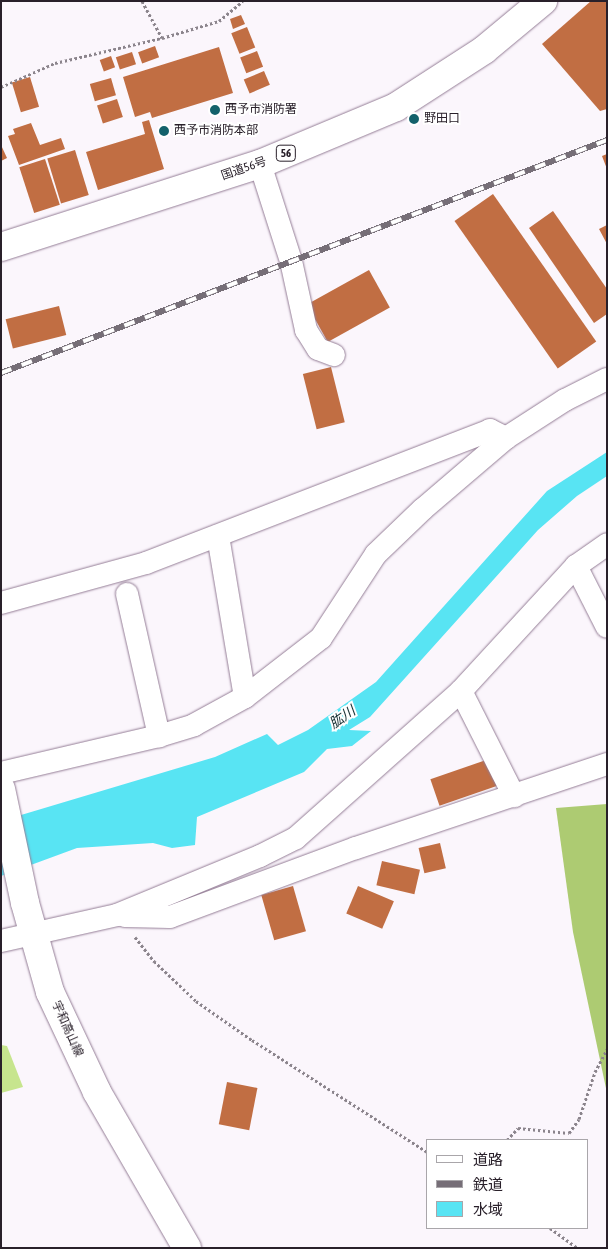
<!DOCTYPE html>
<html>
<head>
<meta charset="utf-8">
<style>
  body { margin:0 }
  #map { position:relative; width:608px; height:1249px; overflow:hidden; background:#fbf6fc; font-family:"Asap Condensed","Noto Sans JP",sans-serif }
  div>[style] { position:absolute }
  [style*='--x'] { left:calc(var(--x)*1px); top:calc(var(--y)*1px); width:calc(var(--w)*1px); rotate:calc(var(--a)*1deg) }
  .green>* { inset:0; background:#c7e58e }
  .forest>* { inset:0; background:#adcb72 }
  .water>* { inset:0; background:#58e4f3 }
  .building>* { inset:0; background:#c16e43; transform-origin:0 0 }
  .path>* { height:3px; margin-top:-1.5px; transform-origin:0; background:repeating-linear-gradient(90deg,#8b848c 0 2.5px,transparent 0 5px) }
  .roads { filter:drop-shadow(0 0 1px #947d96) drop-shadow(0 0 1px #947d96) }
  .street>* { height:22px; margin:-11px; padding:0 11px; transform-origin:11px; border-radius:11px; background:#fff }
  .secondary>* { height:28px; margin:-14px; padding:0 14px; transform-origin:14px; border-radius:14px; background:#fff }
  .highway>* { height:28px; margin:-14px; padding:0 14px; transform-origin:14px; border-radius:14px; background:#fff }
  .rail>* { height:5.5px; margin-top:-2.75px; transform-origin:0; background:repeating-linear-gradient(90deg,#fff 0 11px,#766e77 0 22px); box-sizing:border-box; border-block:1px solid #766e77 }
  .dots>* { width:14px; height:14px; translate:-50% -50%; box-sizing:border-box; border:2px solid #fff; border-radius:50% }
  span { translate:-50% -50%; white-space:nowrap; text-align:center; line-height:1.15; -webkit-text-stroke:4px #fff; paint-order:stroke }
  .shield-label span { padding:1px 4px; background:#fff; border:1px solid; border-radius:4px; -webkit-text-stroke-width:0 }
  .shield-label { font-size:11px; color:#29202a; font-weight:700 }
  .poi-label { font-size:12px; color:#29202a }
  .left { translate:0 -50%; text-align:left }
  .street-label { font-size:12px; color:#29202a }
  .water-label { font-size:14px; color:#193134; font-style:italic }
  .frame { position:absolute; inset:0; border:2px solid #29202a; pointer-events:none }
  .legend { position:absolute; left:426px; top:1139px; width:162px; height:90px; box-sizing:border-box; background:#fff; border:1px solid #a9a6aa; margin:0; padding:6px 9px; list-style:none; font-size:15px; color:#29202a }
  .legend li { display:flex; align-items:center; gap:10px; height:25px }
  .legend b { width:25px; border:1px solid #a9a6aa }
</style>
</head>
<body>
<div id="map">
  <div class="green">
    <i style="clip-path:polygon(1px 1045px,7px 1046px,23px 1087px,1px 1093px)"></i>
  </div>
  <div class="forest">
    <i style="clip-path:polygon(607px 804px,607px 1093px,573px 932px,556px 808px)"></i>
  </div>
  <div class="water">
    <i style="clip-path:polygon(607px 452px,607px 476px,577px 496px,538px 530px,370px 717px,349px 730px,371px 731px,352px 746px,327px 749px,304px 772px,197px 817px,195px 845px,172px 848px,153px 843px,77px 848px,1px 876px,1px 821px,215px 757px,267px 734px,278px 745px,308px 730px,376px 682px,547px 491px)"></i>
  </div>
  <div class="building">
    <i style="clip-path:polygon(591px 1px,607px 1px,607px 109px,600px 111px,542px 44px)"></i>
    <i style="clip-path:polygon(241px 15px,245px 24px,233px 29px,230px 19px)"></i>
    <i style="left:247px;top:27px;width:22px;height:17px;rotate:68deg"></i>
    <i style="left:155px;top:46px;width:12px;height:18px;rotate:70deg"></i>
    <i style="clip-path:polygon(219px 47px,233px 93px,152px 118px,150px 112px,135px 117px,123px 77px)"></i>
    <i style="left:257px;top:51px;width:17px;height:18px;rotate:69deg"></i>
    <i style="left:132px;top:52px;width:13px;height:17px;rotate:72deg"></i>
    <i style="left:111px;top:56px;width:12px;height:12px;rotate:70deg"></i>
    <i style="left:264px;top:71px;width:15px;height:22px;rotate:67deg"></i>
    <i style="left:30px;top:77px;width:31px;height:19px;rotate:73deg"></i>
    <i style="left:111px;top:78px;width:18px;height:22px;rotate:74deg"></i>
    <i style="left:117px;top:99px;width:19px;height:21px;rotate:72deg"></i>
    <i style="clip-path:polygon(149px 120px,164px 169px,98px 190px,86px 152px,145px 134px,142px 122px)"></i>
    <i style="clip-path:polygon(31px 123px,40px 145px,61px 138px,65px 149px,19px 165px,8px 136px,15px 134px,13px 129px)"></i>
    <i style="clip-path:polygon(1px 145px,7px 158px,1px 161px)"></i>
    <i style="left:75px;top:150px;width:47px;height:29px;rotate:73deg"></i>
    <i style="clip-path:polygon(607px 154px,607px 169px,602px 156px)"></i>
    <i style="left:45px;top:159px;width:48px;height:27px;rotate:72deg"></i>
    <i style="left:493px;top:194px;width:180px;height:47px;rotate:55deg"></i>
    <i style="clip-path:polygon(553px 211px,607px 289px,607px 314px,594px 323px,529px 228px)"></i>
    <i style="clip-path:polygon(607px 225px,607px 244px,599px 229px)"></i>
    <i style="left:369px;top:270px;width:43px;height:71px;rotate:61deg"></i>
    <i style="left:59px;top:306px;width:30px;height:55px;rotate:76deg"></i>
    <i style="left:331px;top:367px;width:57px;height:29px;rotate:76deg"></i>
    <i style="left:489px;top:759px;width:28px;height:62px;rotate:71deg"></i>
    <i style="left:440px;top:843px;width:26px;height:22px;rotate:77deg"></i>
    <i style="left:382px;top:861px;width:39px;height:25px;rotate:13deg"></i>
    <i style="left:293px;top:886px;width:47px;height:33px;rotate:74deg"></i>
    <i style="left:358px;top:886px;width:39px;height:30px;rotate:23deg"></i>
    <i style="left:227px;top:1082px;width:31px;height:43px;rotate:11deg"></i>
  </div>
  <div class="path">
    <i style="--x:142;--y:1;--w:42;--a:61.6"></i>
    <i style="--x:1;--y:87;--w:59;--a:-24"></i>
    <i style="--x:55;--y:63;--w:110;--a:-13.2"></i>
    <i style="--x:162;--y:38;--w:59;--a:-16.6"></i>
    <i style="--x:219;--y:21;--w:31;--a:-40"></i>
    <i style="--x:135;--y:937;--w:31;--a:52"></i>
    <i style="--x:154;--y:961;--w:58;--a:43.6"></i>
    <i style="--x:196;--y:1001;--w:68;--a:34.9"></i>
    <i style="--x:252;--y:1040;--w:208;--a:32.6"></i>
    <i style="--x:507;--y:1140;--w:16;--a:-47"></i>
    <i style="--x:518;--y:1128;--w:51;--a:5.6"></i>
    <i style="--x:569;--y:1133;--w:17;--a:-54"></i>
    <i style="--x:579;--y:1119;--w:50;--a:-71.2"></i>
    <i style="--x:595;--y:1072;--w:26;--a:-62"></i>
    <i style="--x:550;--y:1228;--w:34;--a:36"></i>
  </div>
  <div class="roads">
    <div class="street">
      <i style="--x:260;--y:164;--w:102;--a:72.3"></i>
      <i style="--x:291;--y:261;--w:71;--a:77.7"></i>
      <i style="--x:306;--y:330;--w:22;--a:58"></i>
      <i style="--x:318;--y:349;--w:17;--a:21"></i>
      <i style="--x:218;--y:536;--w:163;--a:80.5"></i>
      <i style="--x:576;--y:566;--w:68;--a:63.1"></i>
      <i style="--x:127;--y:594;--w:146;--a:77.3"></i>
      <i style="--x:1;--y:603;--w:150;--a:-15.4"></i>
      <i style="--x:146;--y:563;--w:369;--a:-21.1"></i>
      <i style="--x:490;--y:430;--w:18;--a:27"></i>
      <i style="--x:461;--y:691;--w:118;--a:63.2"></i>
      <i style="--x:1;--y:773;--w:162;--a:-13.2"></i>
      <i style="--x:159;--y:736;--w:37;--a:-17"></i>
      <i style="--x:194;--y:725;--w:58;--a:-28.8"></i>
      <i style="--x:245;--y:697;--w:96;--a:-37.8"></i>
      <i style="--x:321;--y:638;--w:100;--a:-56.8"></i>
      <i style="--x:376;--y:554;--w:65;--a:-43.8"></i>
      <i style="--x:423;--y:509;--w:109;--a:-40.5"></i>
      <i style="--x:506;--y:438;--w:70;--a:-32.8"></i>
      <i style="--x:565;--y:400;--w:47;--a:-26.6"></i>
      <i style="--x:125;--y:916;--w:45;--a:1.3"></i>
      <i style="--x:170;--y:917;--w:198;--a:-20.4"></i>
      <i style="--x:356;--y:848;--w:265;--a:-18.5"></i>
      <i style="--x:1;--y:941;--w:119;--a:-12.6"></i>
      <i style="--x:117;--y:915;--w:155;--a:-22.4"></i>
      <i style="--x:260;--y:856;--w:40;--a:-26.6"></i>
      <i style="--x:296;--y:838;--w:221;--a:-41.7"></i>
      <i style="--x:461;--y:691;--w:170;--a:-47.4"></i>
      <i style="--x:576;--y:566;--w:38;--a:-35"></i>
    </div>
    <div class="secondary">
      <i style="--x:1;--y:789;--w:116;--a:78.1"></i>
      <i style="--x:25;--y:903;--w:92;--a:74.3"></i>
      <i style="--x:50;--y:992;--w:110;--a:64.8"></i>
      <i style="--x:97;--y:1092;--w:180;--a:60"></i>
    </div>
    <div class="highway">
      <i style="--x:1;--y:247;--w:272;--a:-17.8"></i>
      <i style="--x:260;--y:164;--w:147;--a:-22.7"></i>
      <i style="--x:396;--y:107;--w:105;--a:-32.9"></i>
      <i style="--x:484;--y:50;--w:77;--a:-39.7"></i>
    </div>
  </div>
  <div class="rail">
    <i style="--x:1;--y:373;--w:649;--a:-21.03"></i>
  </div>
  <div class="dots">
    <i style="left:215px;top:110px;background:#13616b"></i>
    <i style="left:414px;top:119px;background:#13616b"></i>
    <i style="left:164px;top:131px;background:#13616b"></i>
  </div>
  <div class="shield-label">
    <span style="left:286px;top:153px">56</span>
  </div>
  <div class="poi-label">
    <span class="left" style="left:225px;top:110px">西予市消防署</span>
    <span class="left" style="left:424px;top:119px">野田口</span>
    <span class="left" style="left:174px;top:131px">西予市消防本部</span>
  </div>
  <div class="street-label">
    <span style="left:244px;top:169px;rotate:-19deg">国道56号</span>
    <span style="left:67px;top:1029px;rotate:66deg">宇和高山線</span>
  </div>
  <div class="water-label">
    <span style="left:342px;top:717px;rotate:-34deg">肱川</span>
  </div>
  <div class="frame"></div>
  <ul class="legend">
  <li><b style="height:6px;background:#fff"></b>道路</li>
  <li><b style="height:6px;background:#766e77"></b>鉄道</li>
  <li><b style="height:14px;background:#58e4f3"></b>水域</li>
  </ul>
</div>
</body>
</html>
